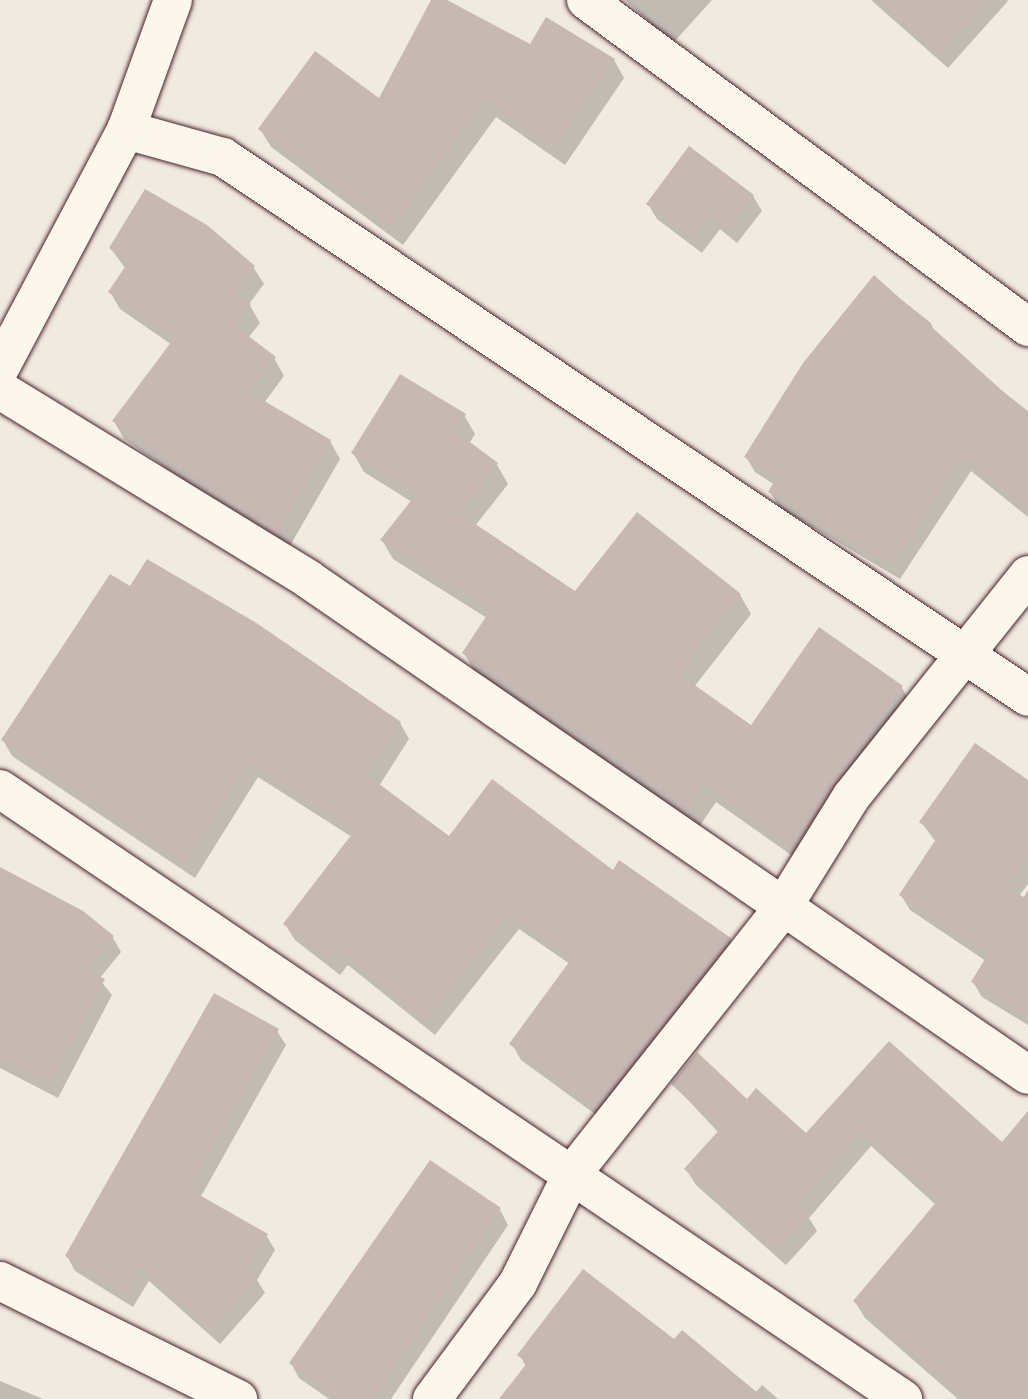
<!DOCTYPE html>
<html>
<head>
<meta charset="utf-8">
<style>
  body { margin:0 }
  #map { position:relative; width:1028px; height:1399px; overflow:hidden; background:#f0eae0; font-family:Sriracha,sans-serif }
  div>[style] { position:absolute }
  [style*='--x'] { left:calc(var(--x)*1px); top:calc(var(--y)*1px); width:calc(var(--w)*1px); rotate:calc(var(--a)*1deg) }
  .shadow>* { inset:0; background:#0003 }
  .building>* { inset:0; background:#c8b8b3 }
  .roads { filter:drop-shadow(0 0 2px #4a1f2b) drop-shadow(0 0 2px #4a1f2b) }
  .street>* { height:38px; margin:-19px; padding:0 19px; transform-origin:19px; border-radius:19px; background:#fbf7ec }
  span { translate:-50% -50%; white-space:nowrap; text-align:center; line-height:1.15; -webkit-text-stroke:6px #fbf7ec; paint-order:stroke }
</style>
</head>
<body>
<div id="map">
  <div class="shadow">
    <i style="clip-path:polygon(433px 0,531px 46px,614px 60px,624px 78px,565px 165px,496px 117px,403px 245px,271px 147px,260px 129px,380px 101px)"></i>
    <i style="clip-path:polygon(625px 0,712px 0,673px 43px)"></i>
    <i style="clip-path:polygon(871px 0,1007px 0,1008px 1px,948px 68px)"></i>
    <i style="clip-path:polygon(753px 196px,762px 211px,737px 243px,720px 229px,702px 253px,657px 219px,648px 204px)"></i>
    <i style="clip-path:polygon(111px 249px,253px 267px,264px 284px,249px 304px,260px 323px,248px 338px,274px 358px,284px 376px,264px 403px,330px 441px,340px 459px,287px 551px,124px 439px,114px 421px,172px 345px,120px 309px,110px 292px,126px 269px)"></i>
    <i style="clip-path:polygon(874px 278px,931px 323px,938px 341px,1028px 411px,1028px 517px,971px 471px,900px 579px,779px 507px,770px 492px,775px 485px,755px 472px,746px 457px)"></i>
    <i style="clip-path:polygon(464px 415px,475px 434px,469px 444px,497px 465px,508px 484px,475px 526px,575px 594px,637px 515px,740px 595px,751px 614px,694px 687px,751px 727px,819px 630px,902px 688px,913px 707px,804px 864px,716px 802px,699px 827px,475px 672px,464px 653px,487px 618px,393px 559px,382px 540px,412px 502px,364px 472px,353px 453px)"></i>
    <i style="clip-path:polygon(400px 723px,409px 739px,379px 786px,450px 839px,613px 872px,730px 939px,739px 955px,606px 1122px,521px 1060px,512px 1044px,570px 964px,519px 929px,435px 1035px,348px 965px,340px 975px,295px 940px,285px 924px,352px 837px,258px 777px,195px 878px,12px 756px,3px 740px)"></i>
    <i style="clip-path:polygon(1028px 782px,1028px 884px,1019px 896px,1028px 901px,1028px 1025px,982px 997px,973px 982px,986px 961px,910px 910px,901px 895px,936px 842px,921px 822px)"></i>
    <i style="clip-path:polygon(0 869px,113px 938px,121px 952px,99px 979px,112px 995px,58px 1098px,0 1068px)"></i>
    <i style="clip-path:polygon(277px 1031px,286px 1045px,200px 1198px,266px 1235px,275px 1250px,257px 1280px,265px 1293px,220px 1344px,149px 1281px,133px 1307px,75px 1271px,67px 1256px)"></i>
    <i style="clip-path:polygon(889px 1044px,1002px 1145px,1028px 1139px,1028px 1399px,958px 1399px,865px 1318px,855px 1302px,936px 1205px,871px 1146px,809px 1218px,817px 1231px,786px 1265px,696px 1185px,686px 1169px,719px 1133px,673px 1084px,747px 1101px,806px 1136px)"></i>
    <i style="clip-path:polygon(500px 1210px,508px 1225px,391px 1399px,329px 1399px,299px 1378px,291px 1363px)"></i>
    <i style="clip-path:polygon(520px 1355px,755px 1393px,762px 1385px,778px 1399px,501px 1399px,526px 1367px)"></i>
    <i style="clip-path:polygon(0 1381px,43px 1399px,0 1399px)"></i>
  </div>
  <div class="building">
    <i style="clip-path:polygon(431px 0,447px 0,530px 44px,546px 17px,615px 59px,554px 147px,485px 100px,392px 228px,258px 129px,315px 51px,379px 98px)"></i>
    <i style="clip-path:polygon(878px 0,987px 0,939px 54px)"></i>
    <i style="clip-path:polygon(689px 146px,754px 195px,728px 229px,711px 215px,693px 239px,646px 204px)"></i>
    <i style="clip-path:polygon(145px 189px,207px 225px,255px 266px,235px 292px,251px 304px,234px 325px,276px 357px,249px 392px,331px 440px,277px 534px,112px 421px,175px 337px,108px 292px,129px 261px,109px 248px)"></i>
    <i style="clip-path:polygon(874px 275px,1028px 414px,1028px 510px,962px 457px,892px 565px,768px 492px,777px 477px,744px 457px,803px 363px)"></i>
    <i style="clip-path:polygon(400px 374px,466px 414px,455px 431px,498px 463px,459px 513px,575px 591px,637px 512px,741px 594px,679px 674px,751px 725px,819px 627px,903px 686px,792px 846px,705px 784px,688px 809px,462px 653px,491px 609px,380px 540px,417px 493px,351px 453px)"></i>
    <i style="clip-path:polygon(147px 559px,258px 624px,401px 722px,367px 775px,449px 836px,492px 779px,613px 870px,619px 860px,731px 938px,597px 1108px,509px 1044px,572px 958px,509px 914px,426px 1021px,338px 950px,330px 961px,283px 924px,355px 830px,249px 762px,185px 863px,1px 740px,110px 574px,130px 586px)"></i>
    <i style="clip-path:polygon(975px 743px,1028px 780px,1028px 857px,1007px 887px,1024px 897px,1028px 890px,1028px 1016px,971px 982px,988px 954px,899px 895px,938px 836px,919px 822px)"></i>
    <i style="clip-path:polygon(0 867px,83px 911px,114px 936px,87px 970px,105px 979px,50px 1084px,0 1058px)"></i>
    <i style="clip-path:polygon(214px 993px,279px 1029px,189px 1189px,268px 1234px,247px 1269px,258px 1278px,211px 1330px,140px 1268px,125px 1293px,65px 1256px)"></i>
    <i style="clip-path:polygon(889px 1041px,1002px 1142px,1028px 1111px,1028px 1399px,965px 1399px,853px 1301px,938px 1200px,861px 1132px,798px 1204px,809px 1214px,776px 1250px,684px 1169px,720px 1129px,671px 1084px,697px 1052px,747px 1099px,756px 1088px,806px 1133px)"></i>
    <i style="clip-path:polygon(430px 1160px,501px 1208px,373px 1399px,340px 1399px,289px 1363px)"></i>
    <i style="clip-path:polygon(583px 1269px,674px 1339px,682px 1330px,765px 1399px,499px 1399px,527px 1363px,517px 1355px)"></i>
  </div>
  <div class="roads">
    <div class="street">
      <i style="--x:586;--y:0;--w:550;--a:36.49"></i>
      <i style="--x:126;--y:130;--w:101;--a:15.6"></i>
      <i style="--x:223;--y:157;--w:969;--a:33.85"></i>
      <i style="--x:0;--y:368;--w:269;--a:-62.1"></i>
      <i style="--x:126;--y:130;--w:138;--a:-70.1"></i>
      <i style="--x:0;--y:390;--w:361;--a:31.5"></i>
      <i style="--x:308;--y:579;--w:874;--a:34.56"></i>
      <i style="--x:0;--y:789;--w:1090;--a:34.04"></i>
      <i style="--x:0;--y:1281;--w:266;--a:26.4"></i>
      <i style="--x:432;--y:1399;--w:144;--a:-53.4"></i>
      <i style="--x:518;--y:1283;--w:122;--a:-63.6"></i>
      <i style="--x:572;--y:1174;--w:337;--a:-51.6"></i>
      <i style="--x:781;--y:910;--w:133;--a:-58.2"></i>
      <i style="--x:851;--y:797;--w:284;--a:-51.4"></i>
    </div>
  </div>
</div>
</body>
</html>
